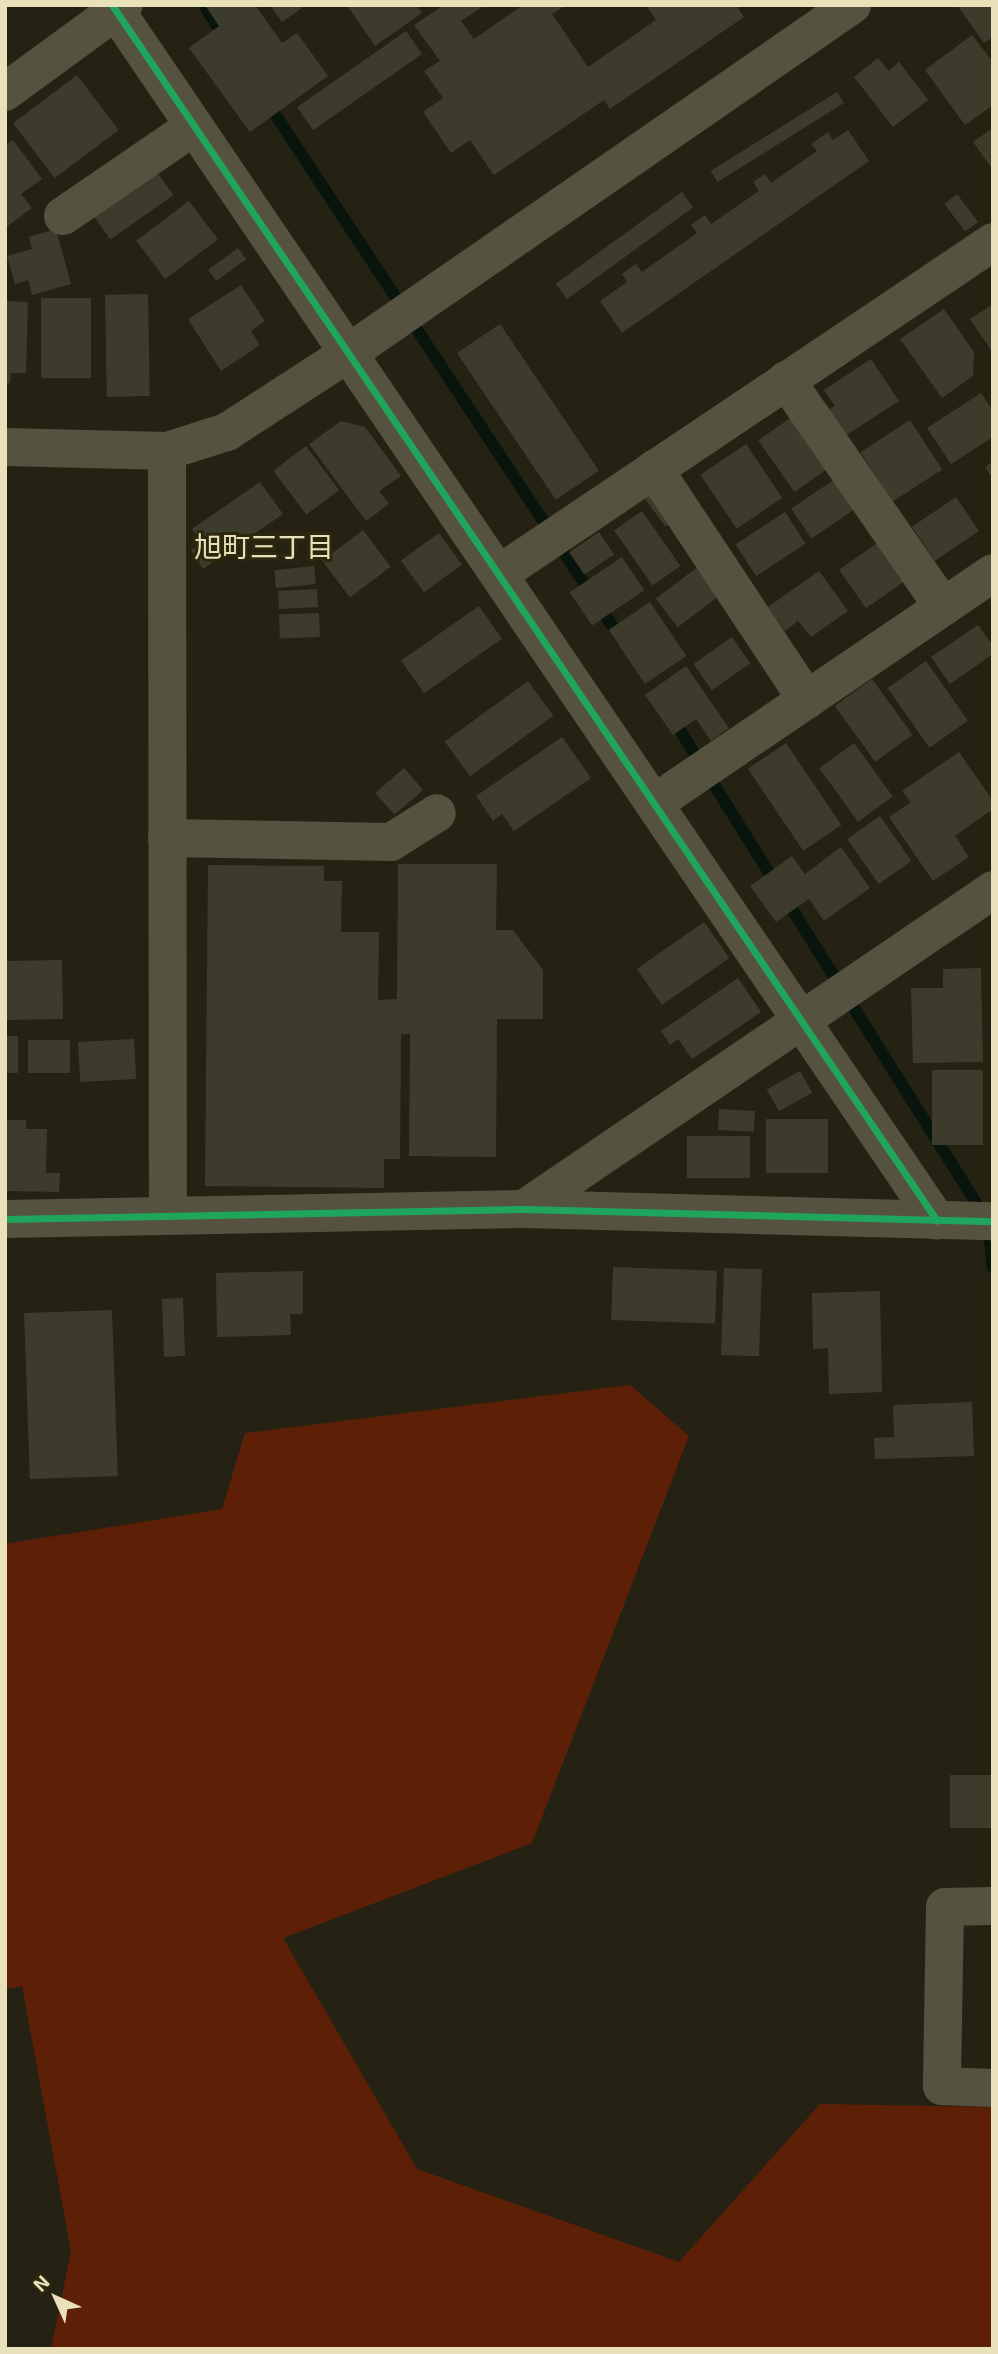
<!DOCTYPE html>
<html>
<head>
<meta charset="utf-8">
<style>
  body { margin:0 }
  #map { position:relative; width:998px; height:2354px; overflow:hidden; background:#252214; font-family:"Exo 2","Noto Sans JP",sans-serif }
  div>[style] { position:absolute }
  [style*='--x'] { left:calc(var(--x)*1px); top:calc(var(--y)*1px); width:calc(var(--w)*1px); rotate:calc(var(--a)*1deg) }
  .green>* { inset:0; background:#5d2007 }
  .stream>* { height:12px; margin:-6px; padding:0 6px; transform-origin:6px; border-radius:6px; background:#07150c }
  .building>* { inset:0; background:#3d3c2c; transform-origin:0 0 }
  .minor>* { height:38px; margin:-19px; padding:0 19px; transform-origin:19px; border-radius:19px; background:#565240 }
  .cycleway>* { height:7px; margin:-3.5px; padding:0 3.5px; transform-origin:3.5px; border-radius:3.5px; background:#20a55d }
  span { translate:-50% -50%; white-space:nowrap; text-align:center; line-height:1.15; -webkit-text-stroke:6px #2c270d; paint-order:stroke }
  .neighbourhood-label { font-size:28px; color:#e9e1ba }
  .frame { position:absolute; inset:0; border:7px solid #e9e1ba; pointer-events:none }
  .north { position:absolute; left:21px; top:2263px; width:70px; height:70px; -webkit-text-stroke:5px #2c270d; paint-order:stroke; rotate:315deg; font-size:19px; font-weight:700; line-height:28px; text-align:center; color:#e9e1ba }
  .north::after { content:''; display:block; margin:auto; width:24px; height:32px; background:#e9e1ba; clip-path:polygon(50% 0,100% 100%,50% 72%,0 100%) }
</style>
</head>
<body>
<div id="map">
  <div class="green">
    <i style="clip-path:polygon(630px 1385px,689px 1436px,532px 1843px,283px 1938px,417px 2169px,679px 2262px,820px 2104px,993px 2107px,993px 2349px,51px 2349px,71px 2251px,22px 1986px,5px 1989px,5px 1544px,222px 1509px,245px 1433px)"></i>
  </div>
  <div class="stream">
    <i style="--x:204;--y:5;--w:41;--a:57.8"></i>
    <i style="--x:267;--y:102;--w:643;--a:56.61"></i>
    <i style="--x:671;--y:716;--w:597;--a:57.93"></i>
    <i style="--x:988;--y:1222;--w:46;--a:83.8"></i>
  </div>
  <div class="building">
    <i style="clip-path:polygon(205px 5px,255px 5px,282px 43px,297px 33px,328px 76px,250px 132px,189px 48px,219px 26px)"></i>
    <i style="clip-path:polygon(270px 5px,306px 5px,282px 22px)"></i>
    <i style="clip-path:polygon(347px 5px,416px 5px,422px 13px,375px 46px)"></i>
    <i style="clip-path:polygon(444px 5px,485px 5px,461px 21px,474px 39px,523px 5px,566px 5px,552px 14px,588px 67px,656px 20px,646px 5px,736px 5px,744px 17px,610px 109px,604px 100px,494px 175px,470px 140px,451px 153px,423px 112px,443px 98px,424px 71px,440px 61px,414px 25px)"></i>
    <i style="clip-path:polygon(957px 5px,993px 5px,993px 37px,984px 43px)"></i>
    <i style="left:406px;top:31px;width:28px;height:133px;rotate:55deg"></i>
    <i style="clip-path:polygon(972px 35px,993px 62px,993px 105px,965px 125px,925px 70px)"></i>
    <i style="clip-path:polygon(878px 58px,889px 71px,899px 62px,928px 100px,893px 127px,854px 77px)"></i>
    <i style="left:77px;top:75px;width:69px;height:80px;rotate:53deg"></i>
    <i style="left:837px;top:92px;width:13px;height:149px;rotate:58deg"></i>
    <i style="clip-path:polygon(993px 128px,993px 170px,973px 142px)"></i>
    <i style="clip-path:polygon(848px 130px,869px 161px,622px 333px,600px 301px,627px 282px,622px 274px,636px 264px,642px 272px,697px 233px,691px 225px,705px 215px,711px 224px,759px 191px,753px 182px,765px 174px,771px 183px,817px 151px,811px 144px,828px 132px,833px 140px)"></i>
    <i style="clip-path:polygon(13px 140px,42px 179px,21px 194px,32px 208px,5px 228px,5px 146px)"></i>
    <i style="left:155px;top:169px;width:32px;height:77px;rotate:55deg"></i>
    <i style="left:682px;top:192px;width:19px;height:156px;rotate:54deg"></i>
    <i style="left:957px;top:194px;width:35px;height:16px;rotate:53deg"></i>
    <i style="left:189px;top:201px;width:48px;height:66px;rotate:53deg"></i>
    <i style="clip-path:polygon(56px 229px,71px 284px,32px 295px,28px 280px,15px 284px,7px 256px,32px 249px,29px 237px)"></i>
    <i style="left:238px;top:248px;width:14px;height:37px;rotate:54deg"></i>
    <i style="clip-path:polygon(241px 285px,265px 321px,251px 331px,260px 345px,221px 371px,188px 319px)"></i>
    <i style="left:148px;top:294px;width:102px;height:43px;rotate:89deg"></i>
    <i style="left:41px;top:298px;width:50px;height:80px"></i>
    <i style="clip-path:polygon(5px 301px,28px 302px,26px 373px,11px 373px,10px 383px,5px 383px)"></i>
    <i style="clip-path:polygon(993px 304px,993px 353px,970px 319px)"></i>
    <i style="clip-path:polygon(944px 309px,974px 352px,973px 376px,942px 398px,900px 339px)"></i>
    <i style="left:500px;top:324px;width:177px;height:52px;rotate:56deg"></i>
    <i style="clip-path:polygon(871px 359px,899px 401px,845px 436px,828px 410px,835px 406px,824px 390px)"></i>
    <i style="clip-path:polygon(981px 393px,993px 411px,993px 437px,951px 464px,927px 428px)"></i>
    <i style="left:796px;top:414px;width:63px;height:46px;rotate:55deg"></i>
    <i style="left:910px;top:420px;width:59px;height:59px;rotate:57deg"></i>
    <i style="clip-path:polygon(341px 421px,365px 427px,401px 476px,379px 491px,389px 504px,366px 521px,309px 444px)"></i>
    <i style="left:746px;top:444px;width:65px;height:55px;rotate:56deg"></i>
    <i style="left:306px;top:446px;width:55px;height:41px;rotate:53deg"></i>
    <i style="clip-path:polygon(993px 461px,993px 479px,985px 467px)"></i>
    <i style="left:841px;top:475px;width:36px;height:60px;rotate:56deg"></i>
    <i style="clip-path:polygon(260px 482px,283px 514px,203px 569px,191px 550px,202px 543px,192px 529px)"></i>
    <i style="left:659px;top:489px;width:34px;height:17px;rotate:54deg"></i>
    <i style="left:956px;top:497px;width:41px;height:53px;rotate:56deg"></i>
    <i style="left:642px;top:511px;width:67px;height:34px;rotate:55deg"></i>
    <i style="left:785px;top:512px;width:38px;height:59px;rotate:57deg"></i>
    <i style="left:363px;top:530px;width:46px;height:51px;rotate:53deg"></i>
    <i style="left:599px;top:532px;width:27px;height:36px;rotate:56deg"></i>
    <i style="left:439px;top:533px;width:39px;height:47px;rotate:54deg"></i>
    <i style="left:880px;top:541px;width:47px;height:50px;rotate:55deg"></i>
    <i style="left:622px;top:557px;width:40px;height:63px;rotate:56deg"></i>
    <i style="left:703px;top:563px;width:36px;height:59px;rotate:53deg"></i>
    <i style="left:314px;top:566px;width:18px;height:40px;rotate:84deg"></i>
    <i style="clip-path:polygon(819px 571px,848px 611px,811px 637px,798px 621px,785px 631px,768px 607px)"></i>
    <i style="left:317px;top:589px;width:18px;height:39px;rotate:87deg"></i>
    <i style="left:650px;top:602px;width:65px;height:50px;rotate:56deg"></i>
    <i style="left:479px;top:606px;width:40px;height:95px;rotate:55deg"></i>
    <i style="left:319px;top:613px;width:24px;height:40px;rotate:88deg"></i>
    <i style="clip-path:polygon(978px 625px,993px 646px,993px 654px,950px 684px,931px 657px)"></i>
    <i style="left:732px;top:637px;width:32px;height:47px;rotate:55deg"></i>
    <i style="left:926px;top:661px;width:73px;height:47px;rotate:55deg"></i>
    <i style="clip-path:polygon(686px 666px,729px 728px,711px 741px,696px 719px,673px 735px,645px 695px)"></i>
    <i style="left:872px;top:679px;width:69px;height:46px;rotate:54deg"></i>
    <i style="left:528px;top:681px;width:43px;height:103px;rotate:54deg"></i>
    <i style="clip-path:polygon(562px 737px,591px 778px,514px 831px,502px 814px,493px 821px,476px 796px)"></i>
    <i style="left:786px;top:743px;width:99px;height:46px;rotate:56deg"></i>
    <i style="left:854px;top:743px;width:66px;height:43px;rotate:54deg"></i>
    <i style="clip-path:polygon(959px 752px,993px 801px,993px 809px,955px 836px,969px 857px,933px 881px,889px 817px,911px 802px,902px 791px)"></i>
    <i style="left:404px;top:768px;width:29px;height:38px;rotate:49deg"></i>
    <i style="left:880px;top:816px;width:55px;height:40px;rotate:55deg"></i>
    <i style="clip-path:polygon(841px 847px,870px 888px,824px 921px,809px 899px,776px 922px,750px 886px,792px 856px,805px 874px)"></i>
    <i style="clip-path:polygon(398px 864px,497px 864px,496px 930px,513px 930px,543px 970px,543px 1019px,497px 1019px,496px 1157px,409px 1156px,410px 1034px,401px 1034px,400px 1159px,384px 1159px,384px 1188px,205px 1186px,208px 865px,324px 866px,324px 881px,342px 881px,341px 932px,379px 932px,378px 1000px,397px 999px)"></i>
    <i style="left:704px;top:922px;width:44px;height:82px;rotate:55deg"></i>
    <i style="left:62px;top:960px;width:59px;height:57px;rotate:89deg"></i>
    <i style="clip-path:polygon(981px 968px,983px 1062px,913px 1063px,911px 988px,943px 988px,943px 969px)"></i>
    <i style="clip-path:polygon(738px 978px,761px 1012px,692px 1059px,678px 1039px,670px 1045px,661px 1031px)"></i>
    <i style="left:5px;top:1036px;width:13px;height:37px"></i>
    <i style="left:134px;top:1039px;width:40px;height:56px;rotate:87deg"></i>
    <i style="left:70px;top:1040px;width:33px;height:42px;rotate:90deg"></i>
    <i style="left:932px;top:1070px;width:51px;height:75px"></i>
    <i style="left:800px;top:1071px;width:25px;height:38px;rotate:61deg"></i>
    <i style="left:719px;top:1109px;width:36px;height:21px;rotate:3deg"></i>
    <i style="left:766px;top:1119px;width:62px;height:54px"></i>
    <i style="clip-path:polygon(5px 1120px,26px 1120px,26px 1129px,47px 1129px,46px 1173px,60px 1173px,59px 1192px,5px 1191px)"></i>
    <i style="left:687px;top:1136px;width:63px;height:42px"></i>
    <i style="left:613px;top:1267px;width:104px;height:53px;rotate:2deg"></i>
    <i style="left:724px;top:1268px;width:38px;height:87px;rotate:2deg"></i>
    <i style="clip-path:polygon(303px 1271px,303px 1314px,290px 1314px,291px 1335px,217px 1337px,216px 1273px)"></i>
    <i style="clip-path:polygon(880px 1291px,882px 1392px,829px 1394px,828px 1348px,813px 1349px,812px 1293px)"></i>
    <i style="left:183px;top:1298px;width:58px;height:21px;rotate:88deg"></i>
    <i style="left:112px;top:1310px;width:166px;height:88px;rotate:88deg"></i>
    <i style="clip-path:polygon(972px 1402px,974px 1456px,875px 1459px,874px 1438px,894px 1437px,893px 1405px)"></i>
    <i style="left:993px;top:1775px;width:53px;height:43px;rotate:90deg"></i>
  </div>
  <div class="minor">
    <i style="--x:112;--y:5;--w:1469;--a:55.84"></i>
    <i style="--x:5;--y:92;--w:147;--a:-36.2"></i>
    <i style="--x:63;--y:216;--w:158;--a:-34.4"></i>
    <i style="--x:786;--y:380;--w:276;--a:55.3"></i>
    <i style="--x:5;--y:447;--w:162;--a:1.4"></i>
    <i style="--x:167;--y:451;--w:63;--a:-17.6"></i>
    <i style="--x:227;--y:432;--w:143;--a:-33"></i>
    <i style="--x:347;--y:354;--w:614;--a:-34.65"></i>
    <i style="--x:167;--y:451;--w:765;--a:89.93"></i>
    <i style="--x:654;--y:469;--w:277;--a:56.5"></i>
    <i style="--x:499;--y:574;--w:595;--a:-33.9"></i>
    <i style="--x:656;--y:802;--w:407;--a:-34.2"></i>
    <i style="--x:167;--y:838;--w:224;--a:1"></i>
    <i style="--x:391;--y:842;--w:54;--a:-32.2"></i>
    <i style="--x:524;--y:1209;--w:567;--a:-34.22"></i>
    <i style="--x:5;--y:1219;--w:519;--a:-1.1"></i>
    <i style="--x:524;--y:1209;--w:469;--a:1.5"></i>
    <i style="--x:993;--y:1906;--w:48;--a:178.8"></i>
    <i style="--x:945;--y:1907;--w:179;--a:91"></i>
    <i style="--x:942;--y:2086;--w:51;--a:2.2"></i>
  </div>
  <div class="cycleway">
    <i style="--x:112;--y:5;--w:1469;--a:55.84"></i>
    <i style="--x:5;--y:1219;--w:519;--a:-1.1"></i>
    <i style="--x:524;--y:1209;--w:469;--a:1.5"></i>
  </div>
  <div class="neighbourhood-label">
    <span style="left:264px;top:546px">旭町三丁目</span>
  </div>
  <div class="frame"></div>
  <div class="north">N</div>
</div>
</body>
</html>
